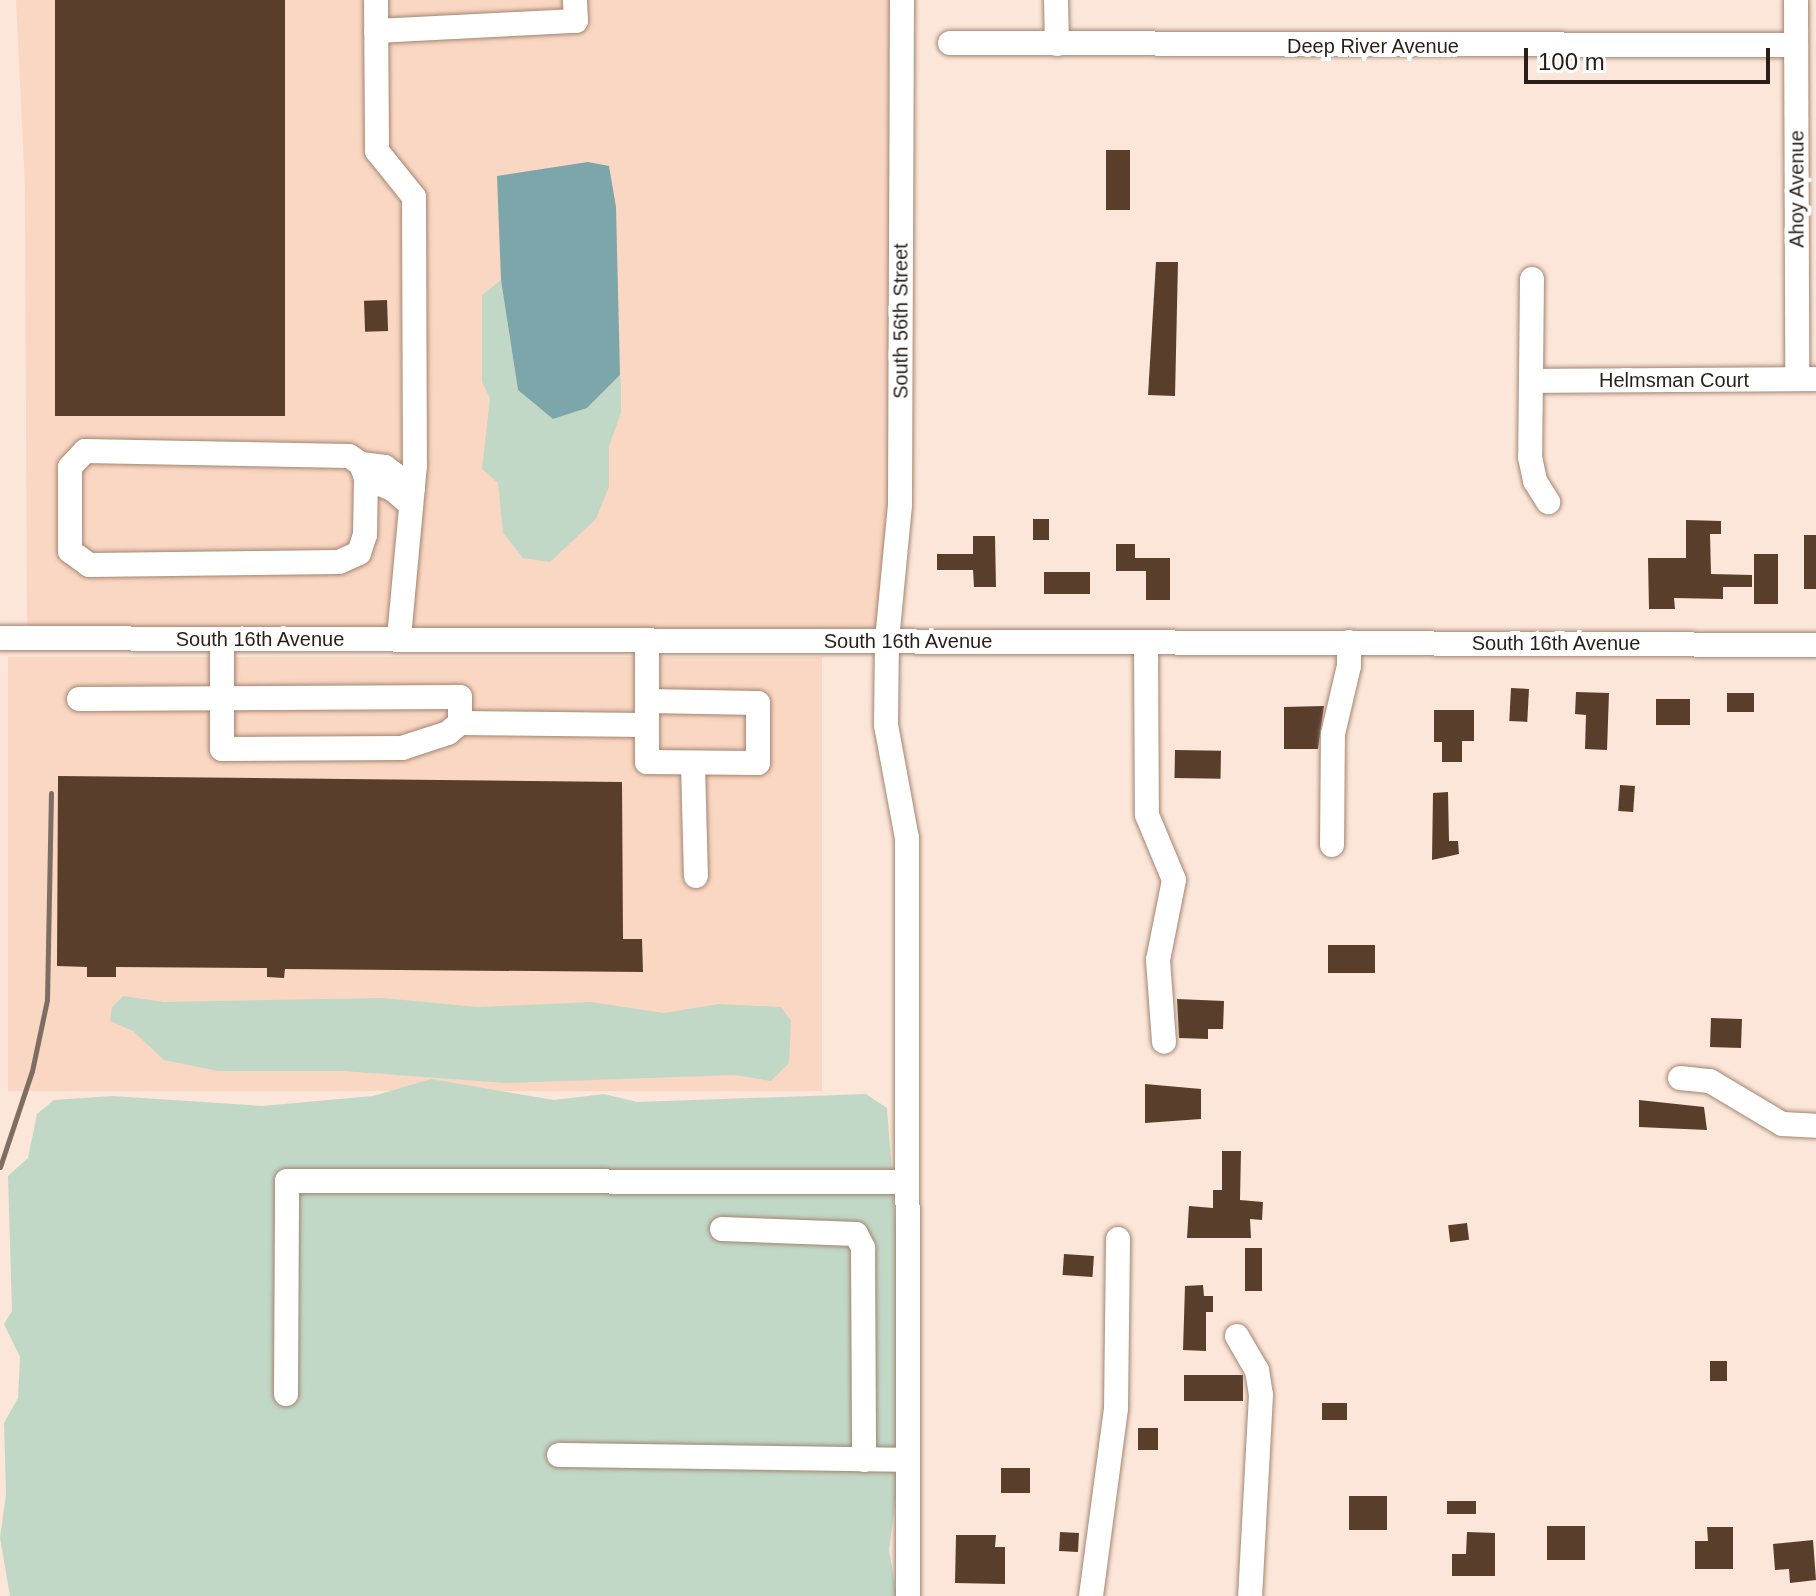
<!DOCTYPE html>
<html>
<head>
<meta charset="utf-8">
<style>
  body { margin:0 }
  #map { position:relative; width:1816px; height:1596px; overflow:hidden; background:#fbe6d9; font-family:Arial,sans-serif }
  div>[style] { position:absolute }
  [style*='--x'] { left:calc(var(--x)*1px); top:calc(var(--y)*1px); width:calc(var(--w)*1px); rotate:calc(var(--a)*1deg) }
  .built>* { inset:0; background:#f9d7c3; transform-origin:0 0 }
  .green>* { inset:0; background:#c1d8c7 }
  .water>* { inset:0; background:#7ca6a9 }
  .building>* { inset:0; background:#5a3e2c; transform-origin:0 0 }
  .roads { filter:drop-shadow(0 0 2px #a48470) drop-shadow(0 0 2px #a48470) }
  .minor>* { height:24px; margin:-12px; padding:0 12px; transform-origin:12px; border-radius:12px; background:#fff }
  .rail>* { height:5px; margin:-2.5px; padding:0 2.5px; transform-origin:2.5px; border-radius:2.5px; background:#7d6d63 }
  span { translate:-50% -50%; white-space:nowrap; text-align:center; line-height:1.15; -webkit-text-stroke:8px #fff; paint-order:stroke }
  .street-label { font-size:20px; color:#2a1e16 }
  .scale { position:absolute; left:1524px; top:48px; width:246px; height:36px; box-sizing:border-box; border:4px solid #2a1e16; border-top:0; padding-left:10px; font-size:24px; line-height:28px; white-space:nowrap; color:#2a1e16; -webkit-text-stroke:6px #fff; paint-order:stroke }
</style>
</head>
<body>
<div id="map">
  <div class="built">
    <i style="clip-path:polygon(16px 0,892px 0,892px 501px,879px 635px,27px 631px,25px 187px)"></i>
    <i style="left:8px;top:657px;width:814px;height:434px"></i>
  </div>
  <div class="green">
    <i style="clip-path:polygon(501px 280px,518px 390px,553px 419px,587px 408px,620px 375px,621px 382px,621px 413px,609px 446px,609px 487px,596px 519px,550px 562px,523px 558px,503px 533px,498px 483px,482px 469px,490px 398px,482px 382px,482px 295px)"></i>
    <i style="clip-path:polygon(123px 996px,164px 1002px,383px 998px,477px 1007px,591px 1002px,664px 1013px,719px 1004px,781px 1007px,791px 1021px,789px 1063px,771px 1081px,735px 1075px,506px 1083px,343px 1071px,218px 1071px,164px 1060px,133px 1031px,110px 1021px,112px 1007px)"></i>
    <i style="clip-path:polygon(431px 1079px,554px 1100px,604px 1094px,637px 1102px,866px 1094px,887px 1108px,900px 1280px,896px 1496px,889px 1550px,897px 1596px,10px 1596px,0 1538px,6px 1494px,4px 1423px,18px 1398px,20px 1357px,4px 1324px,12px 1311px,8px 1176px,28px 1158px,37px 1114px,54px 1100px,112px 1096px,262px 1106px,373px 1096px)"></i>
  </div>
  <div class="water">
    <i style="clip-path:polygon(588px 162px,609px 166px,616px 207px,620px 375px,587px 408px,553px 419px,518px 390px,501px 280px,497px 176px)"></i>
  </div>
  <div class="building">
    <i style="left:55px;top:0;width:230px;height:416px"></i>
    <i style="left:1106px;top:150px;width:24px;height:60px"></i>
    <i style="clip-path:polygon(1156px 262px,1178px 262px,1175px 396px,1148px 395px)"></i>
    <i style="left:387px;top:300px;width:31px;height:23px;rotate:88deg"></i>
    <i style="left:1033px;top:519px;width:16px;height:21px"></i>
    <i style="clip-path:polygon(1686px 520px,1721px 521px,1721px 534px,1710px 534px,1711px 574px,1752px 575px,1752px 587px,1723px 587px,1723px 599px,1674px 598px,1675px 609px,1649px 609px,1648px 558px,1686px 558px)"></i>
    <i style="left:1804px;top:535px;width:12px;height:54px"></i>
    <i style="clip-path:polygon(973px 536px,995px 536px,996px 587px,974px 587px,973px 570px,937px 570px,937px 554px,973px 554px)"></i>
    <i style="clip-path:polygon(1116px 544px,1135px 544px,1135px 558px,1170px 558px,1170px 600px,1146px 600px,1146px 571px,1116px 571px)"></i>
    <i style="left:1754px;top:554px;width:24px;height:50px"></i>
    <i style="left:1044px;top:572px;width:46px;height:22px"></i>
    <i style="left:1511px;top:688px;width:18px;height:33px;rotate:3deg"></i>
    <i style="clip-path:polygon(1576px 692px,1609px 693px,1607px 750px,1585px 749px,1586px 715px,1575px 714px)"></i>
    <i style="left:1727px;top:693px;width:27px;height:19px"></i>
    <i style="left:1656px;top:699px;width:34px;height:26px"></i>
    <i style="clip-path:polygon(1324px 706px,1318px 749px,1284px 749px,1284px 707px)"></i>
    <i style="clip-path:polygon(1434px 710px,1474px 710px,1474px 741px,1462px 741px,1462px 762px,1442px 762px,1442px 742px,1434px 742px)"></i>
    <i style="left:1175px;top:750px;width:46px;height:28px;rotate:1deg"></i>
    <i style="clip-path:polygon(58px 776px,622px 782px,623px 939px,642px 939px,643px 972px,285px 969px,284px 978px,267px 977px,267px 968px,116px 967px,116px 977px,87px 977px,87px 967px,57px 966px)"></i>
    <i style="left:1620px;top:785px;width:15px;height:26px;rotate:4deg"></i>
    <i style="clip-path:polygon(1448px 792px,1449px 841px,1458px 841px,1459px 854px,1432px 860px,1433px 793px)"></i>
    <i style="left:1328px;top:945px;width:47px;height:28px"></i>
    <i style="clip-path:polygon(1177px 999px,1224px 1001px,1223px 1029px,1208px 1029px,1208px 1039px,1179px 1038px)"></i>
    <i style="left:1711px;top:1018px;width:31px;height:29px;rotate:2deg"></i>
    <i style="clip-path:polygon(1145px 1084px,1201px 1089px,1201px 1119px,1145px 1123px)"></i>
    <i style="clip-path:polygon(1639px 1100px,1704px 1107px,1707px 1130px,1639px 1127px)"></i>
    <i style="clip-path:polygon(1222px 1151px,1241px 1151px,1240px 1200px,1263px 1202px,1262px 1220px,1250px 1219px,1251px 1238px,1187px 1238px,1189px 1206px,1213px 1208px,1213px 1190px,1222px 1190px)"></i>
    <i style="left:1467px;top:1223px;width:17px;height:19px;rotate:83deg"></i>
    <i style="left:1245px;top:1248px;width:17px;height:43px"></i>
    <i style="left:1064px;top:1254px;width:30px;height:21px;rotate:4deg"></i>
    <i style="clip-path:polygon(1203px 1285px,1204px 1296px,1213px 1296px,1213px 1312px,1206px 1312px,1206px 1351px,1183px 1350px,1185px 1286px)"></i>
    <i style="left:1710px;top:1361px;width:17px;height:20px"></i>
    <i style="left:1184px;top:1375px;width:59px;height:26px"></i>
    <i style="left:1322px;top:1403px;width:25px;height:17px"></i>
    <i style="left:1158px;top:1428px;width:22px;height:20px;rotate:90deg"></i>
    <i style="left:1001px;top:1468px;width:29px;height:25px"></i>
    <i style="left:1349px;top:1496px;width:38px;height:34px"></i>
    <i style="left:1447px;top:1501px;width:29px;height:13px"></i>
    <i style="left:1547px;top:1526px;width:38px;height:34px"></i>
    <i style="clip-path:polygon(1707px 1527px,1733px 1527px,1733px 1569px,1695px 1569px,1695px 1541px,1708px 1541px)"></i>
    <i style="left:1060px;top:1532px;width:19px;height:19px;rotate:3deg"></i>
    <i style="clip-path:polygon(1467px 1532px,1495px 1533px,1495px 1576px,1452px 1576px,1452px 1554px,1466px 1554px)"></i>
    <i style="clip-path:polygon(956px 1535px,996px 1535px,995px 1547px,1005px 1547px,1005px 1584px,955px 1583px)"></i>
    <i style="clip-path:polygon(1813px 1540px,1816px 1580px,1790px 1583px,1789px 1569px,1775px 1570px,1773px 1544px)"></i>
  </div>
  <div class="roads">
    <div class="minor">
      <i style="--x:376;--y:0;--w:151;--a:89.6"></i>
      <i style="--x:377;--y:151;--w:59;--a:51.2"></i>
      <i style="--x:414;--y:197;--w:268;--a:89.8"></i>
      <i style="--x:415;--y:465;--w:175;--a:95.3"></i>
      <i style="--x:902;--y:0;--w:505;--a:90.23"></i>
      <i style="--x:900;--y:505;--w:137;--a:95.5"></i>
      <i style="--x:887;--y:641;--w:84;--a:90.7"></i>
      <i style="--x:886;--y:725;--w:115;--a:79.5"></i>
      <i style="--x:907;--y:838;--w:758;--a:89.92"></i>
      <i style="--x:1056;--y:0;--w:44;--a:88.7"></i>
      <i style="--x:1796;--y:0;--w:379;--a:89.8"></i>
      <i style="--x:376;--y:31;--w:200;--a:-2.9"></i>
      <i style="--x:576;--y:21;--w:21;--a:-93"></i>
      <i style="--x:950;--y:43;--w:846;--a:0.14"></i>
      <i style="--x:1532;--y:279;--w:178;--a:90.6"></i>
      <i style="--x:1530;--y:457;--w:25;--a:78"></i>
      <i style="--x:1535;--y:481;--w:25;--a:58"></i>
      <i style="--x:1532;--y:381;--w:284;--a:-0.4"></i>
      <i style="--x:361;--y:464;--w:14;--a:-146"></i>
      <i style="--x:349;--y:456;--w:264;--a:-178.9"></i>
      <i style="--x:85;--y:451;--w:22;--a:133"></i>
      <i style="--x:70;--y:467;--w:84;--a:90"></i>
      <i style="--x:70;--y:551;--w:24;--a:36"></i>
      <i style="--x:89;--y:565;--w:250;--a:-0.7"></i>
      <i style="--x:339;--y:562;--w:22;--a:-24"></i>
      <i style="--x:359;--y:553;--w:19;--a:-72"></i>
      <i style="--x:365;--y:535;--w:57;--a:-89"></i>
      <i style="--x:411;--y:505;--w:23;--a:-139"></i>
      <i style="--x:394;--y:490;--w:30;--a:-157"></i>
      <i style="--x:366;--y:478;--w:15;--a:-110"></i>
      <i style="--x:361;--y:464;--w:24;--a:7"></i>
      <i style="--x:385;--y:467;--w:35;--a:37"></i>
      <i style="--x:0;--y:638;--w:1816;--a:0.22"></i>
      <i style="--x:222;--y:639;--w:110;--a:90"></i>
      <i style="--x:222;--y:749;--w:180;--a:-0.3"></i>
      <i style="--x:402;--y:748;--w:48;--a:-18.1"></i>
      <i style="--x:448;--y:733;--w:16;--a:-40"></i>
      <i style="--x:460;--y:723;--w:187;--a:0.6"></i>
      <i style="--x:647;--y:725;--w:85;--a:-90"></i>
      <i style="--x:1146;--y:642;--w:173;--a:89.7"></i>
      <i style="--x:1147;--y:815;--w:70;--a:67.4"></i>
      <i style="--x:1174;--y:880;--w:82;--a:101.3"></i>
      <i style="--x:1158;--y:960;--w:82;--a:85.8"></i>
      <i style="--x:79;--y:699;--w:381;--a:-0.3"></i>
      <i style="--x:460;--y:697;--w:26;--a:90"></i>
      <i style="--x:647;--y:701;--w:111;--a:1"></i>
      <i style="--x:758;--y:703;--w:60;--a:90"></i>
      <i style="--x:758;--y:763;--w:111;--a:-179.5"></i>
      <i style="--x:647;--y:762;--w:37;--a:-90"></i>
      <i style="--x:693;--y:764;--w:112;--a:88.5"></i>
      <i style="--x:1332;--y:845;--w:111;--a:-89.5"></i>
      <i style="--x:1333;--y:734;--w:70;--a:-76.8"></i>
      <i style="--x:1349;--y:666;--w:24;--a:-90"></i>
      <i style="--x:1680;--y:1078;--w:30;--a:6"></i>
      <i style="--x:1710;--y:1081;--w:84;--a:30.8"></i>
      <i style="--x:1782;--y:1124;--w:34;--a:3"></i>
      <i style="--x:722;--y:1229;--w:134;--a:2.1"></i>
      <i style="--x:856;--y:1234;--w:16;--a:63"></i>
      <i style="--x:863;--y:1248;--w:212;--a:89.7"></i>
      <i style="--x:1237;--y:1336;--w:39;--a:60"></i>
      <i style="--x:1257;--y:1370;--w:25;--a:81"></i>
      <i style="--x:1261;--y:1395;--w:201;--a:93.1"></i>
      <i style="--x:286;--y:1394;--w:213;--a:-89.7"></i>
      <i style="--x:287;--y:1181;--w:619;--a:0.09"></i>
      <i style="--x:559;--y:1455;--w:349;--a:0.8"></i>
      <i style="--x:1091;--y:1596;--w:190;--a:-82.4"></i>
      <i style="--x:1116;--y:1408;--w:169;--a:-89.3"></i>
    </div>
  </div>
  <div class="rail">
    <i style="--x:0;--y:1167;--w:101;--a:-71.6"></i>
    <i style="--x:32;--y:1071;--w:73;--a:-78.1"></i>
    <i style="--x:47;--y:1000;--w:207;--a:-88.9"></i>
  </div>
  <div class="street-label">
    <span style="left:1373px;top:46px">Deep River Avenue</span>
    <span style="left:1797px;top:189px;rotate:-90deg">Ahoy Avenue</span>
    <span style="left:901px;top:321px;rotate:-90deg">South 56th Street</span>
    <span style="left:1674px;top:380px">Helmsman Court</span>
    <span style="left:260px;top:639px">South 16th Avenue</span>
    <span style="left:908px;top:641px">South 16th Avenue</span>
    <span style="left:1556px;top:643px">South 16th Avenue</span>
  </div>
  <div class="scale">100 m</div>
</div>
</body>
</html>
